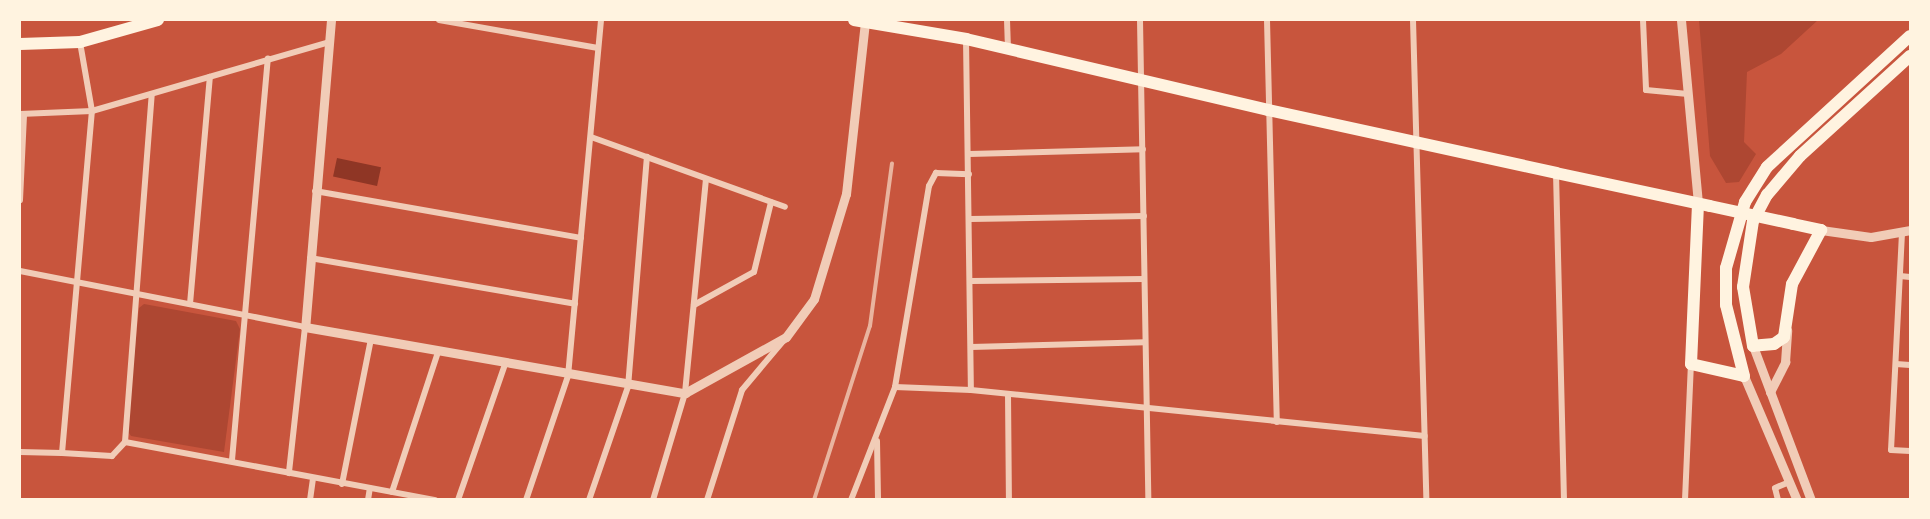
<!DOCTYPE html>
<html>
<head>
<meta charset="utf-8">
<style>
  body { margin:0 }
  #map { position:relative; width:1930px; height:519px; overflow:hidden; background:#c8553d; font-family:"Public Sans",sans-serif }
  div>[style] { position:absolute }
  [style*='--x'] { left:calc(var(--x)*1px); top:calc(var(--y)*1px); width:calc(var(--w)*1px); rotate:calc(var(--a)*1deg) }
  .green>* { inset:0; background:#ae4732 }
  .water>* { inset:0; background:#8f3625; transform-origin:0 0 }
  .minor>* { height:6px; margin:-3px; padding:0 3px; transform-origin:3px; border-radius:3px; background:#f1ccb7 }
  .tertiary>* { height:9px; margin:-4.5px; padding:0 4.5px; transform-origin:4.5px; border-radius:4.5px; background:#f1ccb7 }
  .primary>* { height:12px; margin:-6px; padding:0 6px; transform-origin:6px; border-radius:6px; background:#fff3e0 }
  .rail>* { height:4px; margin:-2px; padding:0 2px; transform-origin:2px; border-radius:2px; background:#e9b49f }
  span { translate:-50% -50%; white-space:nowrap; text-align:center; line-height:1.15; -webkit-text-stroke:5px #fff3e0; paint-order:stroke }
  .frame { position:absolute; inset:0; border:21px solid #fff3e0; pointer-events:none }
</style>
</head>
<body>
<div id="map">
  <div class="green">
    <i style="clip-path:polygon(1699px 20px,1818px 20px,1781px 54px,1747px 72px,1744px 142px,1756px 154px,1739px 182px,1726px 183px,1710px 156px)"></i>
    <i style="clip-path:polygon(144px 304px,236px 321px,240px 329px,224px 452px,131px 436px,127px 430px,139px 308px)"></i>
  </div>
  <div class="water">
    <i style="left:337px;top:158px;width:45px;height:19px;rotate:12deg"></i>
  </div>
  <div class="minor">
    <i style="--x:439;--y:20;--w:160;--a:10"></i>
    <i style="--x:1007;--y:20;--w:29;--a:88"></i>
    <i style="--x:1140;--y:20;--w:480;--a:89"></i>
    <i style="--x:1267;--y:20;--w:402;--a:88.6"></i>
    <i style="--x:1413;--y:20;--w:480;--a:88.4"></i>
    <i style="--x:1643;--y:20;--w:70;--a:87.5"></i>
    <i style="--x:1646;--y:90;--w:42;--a:5.4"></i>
    <i style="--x:966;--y:39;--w:351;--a:89.2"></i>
    <i style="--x:20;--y:114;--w:72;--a:-2.4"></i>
    <i style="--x:92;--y:111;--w:247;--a:-16.2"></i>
    <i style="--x:591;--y:137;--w:206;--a:19.8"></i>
    <i style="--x:969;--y:154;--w:174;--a:-1.6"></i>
    <i style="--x:1556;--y:173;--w:327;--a:88.6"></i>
    <i style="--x:315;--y:191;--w:270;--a:10"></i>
    <i style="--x:20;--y:200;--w:86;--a:-87.3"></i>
    <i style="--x:970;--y:219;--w:174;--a:-1"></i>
    <i style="--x:1902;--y:233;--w:217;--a:92.9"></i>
    <i style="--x:1891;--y:450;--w:19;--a:3"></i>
    <i style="--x:310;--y:258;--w:269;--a:9.8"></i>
    <i style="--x:20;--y:271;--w:290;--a:11.1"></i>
    <i style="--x:305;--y:327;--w:147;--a:96.3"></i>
    <i style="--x:1900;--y:276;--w:10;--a:6"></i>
    <i style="--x:971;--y:281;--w:173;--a:-0.7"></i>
    <i style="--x:190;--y:304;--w:228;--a:-85"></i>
    <i style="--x:694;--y:305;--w:68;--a:-28.8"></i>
    <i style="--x:754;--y:272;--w:72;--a:-76.3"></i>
    <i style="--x:971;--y:347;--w:174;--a:-1.6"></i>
    <i style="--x:1896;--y:364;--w:14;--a:4"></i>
    <i style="--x:895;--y:387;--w:76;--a:2.3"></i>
    <i style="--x:971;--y:390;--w:456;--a:5.8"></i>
    <i style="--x:1008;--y:394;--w:106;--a:89.5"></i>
    <i style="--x:877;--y:441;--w:59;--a:89"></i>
    <i style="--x:125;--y:442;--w:349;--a:-85.6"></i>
    <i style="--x:20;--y:452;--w:42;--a:1.4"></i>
    <i style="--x:62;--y:453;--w:343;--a:-85"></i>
    <i style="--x:92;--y:111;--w:70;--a:-99.9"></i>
    <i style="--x:62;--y:453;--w:50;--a:3.4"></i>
    <i style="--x:112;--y:456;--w:19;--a:-47"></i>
    <i style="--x:125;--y:442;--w:316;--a:10.6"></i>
    <i style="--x:232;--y:460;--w:403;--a:-84.9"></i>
    <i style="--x:342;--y:484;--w:148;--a:-78.7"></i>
    <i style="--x:392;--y:492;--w:147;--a:-71.8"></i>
    <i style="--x:310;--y:500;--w:21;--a:-82"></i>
    <i style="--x:368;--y:500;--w:12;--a:-81"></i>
    <i style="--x:458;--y:500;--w:144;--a:-70.9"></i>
    <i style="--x:526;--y:500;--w:131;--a:-71.3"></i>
    <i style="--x:568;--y:376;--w:358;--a:-84.7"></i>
    <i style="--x:589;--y:500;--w:120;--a:-71"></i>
    <i style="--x:628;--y:387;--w:231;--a:-85.3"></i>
    <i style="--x:653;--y:500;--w:112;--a:-73.3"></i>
    <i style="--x:685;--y:393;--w:215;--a:-84.4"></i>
    <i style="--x:707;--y:500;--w:115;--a:-72.3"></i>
    <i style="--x:742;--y:390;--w:65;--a:-50"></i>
    <i style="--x:851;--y:500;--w:121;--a:-68.7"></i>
    <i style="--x:895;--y:387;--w:204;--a:-80.4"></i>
    <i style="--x:929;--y:186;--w:15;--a:-62"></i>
    <i style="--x:936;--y:173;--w:33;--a:2"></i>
    <i style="--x:1685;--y:500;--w:136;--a:-87.5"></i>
    <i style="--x:1778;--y:500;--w:12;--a:-104"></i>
    <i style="--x:1775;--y:488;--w:15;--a:-23"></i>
  </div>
  <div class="tertiary">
    <i style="--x:331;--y:20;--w:308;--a:94.8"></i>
    <i style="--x:305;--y:327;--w:386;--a:9.9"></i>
    <i style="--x:685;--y:393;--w:115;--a:-29"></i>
    <i style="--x:786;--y:337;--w:47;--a:-53.6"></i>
    <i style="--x:814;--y:299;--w:110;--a:-73.1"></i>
    <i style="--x:846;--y:194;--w:174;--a:-83.7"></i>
    <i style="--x:1681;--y:20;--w:185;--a:84.7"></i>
    <i style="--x:1821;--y:230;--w:50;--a:8"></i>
    <i style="--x:1871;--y:237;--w:40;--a:-10"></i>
    <i style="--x:1753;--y:346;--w:165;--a:69.4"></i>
    <i style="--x:1744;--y:376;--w:135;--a:66.9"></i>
    <i style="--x:1770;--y:392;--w:34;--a:-63"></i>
    <i style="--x:1785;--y:362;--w:32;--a:-86"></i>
  </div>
  <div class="primary">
    <i style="--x:854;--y:20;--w:114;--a:9.6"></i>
    <i style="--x:966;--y:39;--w:310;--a:13.2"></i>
    <i style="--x:1268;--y:110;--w:295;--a:12.3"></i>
    <i style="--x:1556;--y:173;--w:157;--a:12.1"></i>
    <i style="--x:1710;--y:206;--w:85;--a:12.2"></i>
    <i style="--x:1793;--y:224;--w:29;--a:12"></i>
    <i style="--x:1821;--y:230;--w:61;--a:118.2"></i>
    <i style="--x:1792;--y:284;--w:54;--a:98.6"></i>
    <i style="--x:1784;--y:337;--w:12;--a:145"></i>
    <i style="--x:1774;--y:344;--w:21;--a:175"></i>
    <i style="--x:1753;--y:346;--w:60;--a:-99.6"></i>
    <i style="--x:1743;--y:287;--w:67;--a:-81.4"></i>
    <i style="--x:1753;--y:221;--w:30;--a:-62"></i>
    <i style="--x:1767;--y:195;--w:51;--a:-49.8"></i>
    <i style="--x:1800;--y:156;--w:149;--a:-42.3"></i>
    <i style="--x:20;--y:44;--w:60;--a:-1.9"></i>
    <i style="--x:80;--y:42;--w:81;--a:-15.8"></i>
    <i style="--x:1698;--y:204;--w:160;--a:92.5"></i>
    <i style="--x:1691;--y:364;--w:54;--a:12.8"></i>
    <i style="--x:1744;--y:376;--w:73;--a:-104.2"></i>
    <i style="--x:1726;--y:305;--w:37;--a:-90"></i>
    <i style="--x:1726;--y:268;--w:69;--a:-73.9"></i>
    <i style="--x:1745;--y:202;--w:41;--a:-57.8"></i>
    <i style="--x:1767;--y:167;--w:194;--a:-42.5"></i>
  </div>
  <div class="rail">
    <i style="--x:814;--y:500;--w:183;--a:-72.2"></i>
    <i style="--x:870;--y:326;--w:164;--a:-82.3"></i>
  </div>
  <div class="frame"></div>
</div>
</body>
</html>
